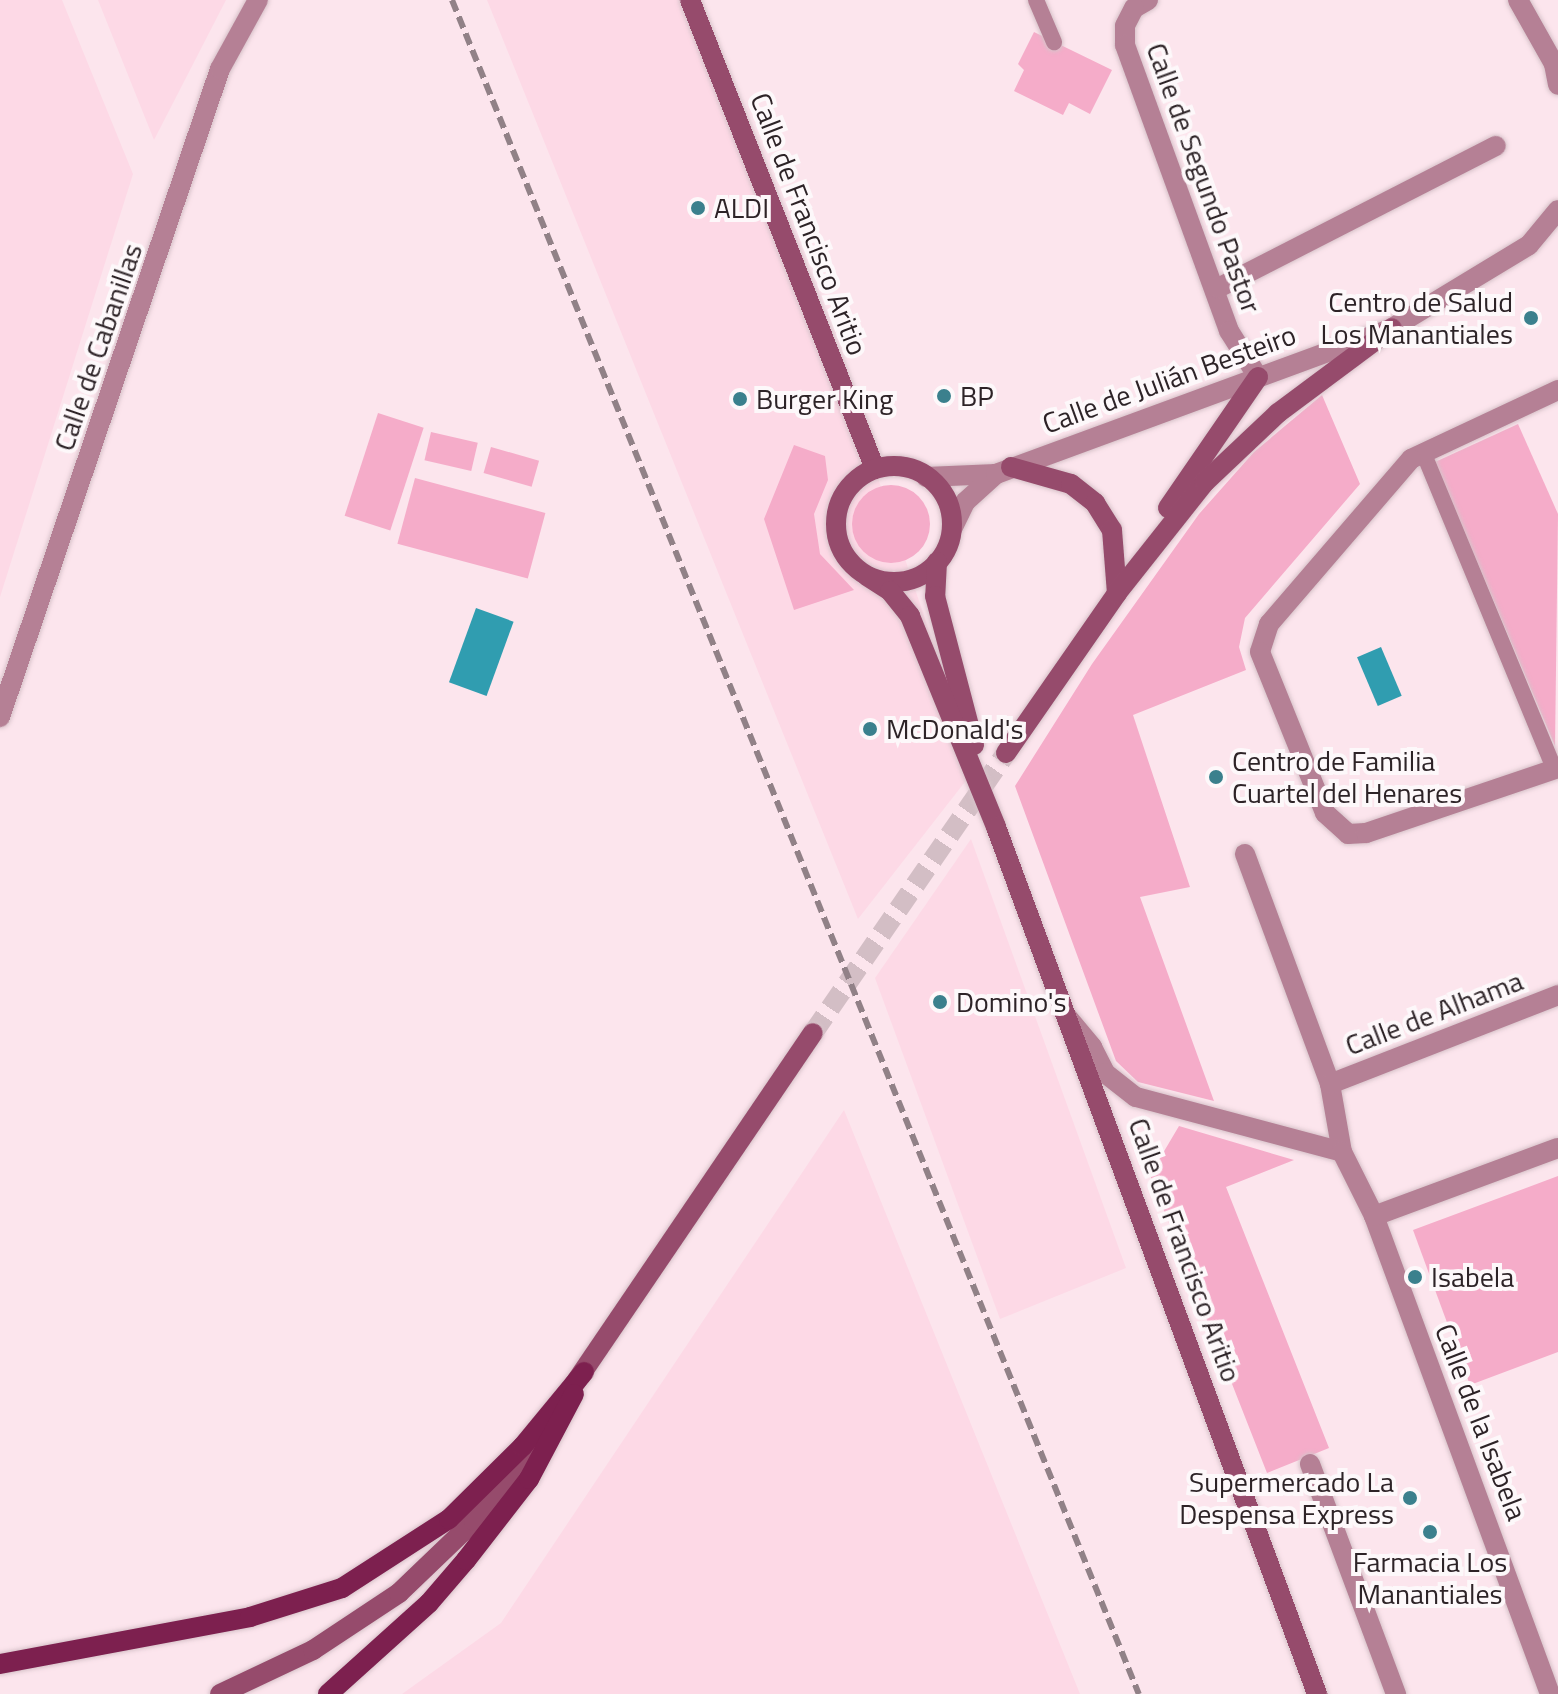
<!DOCTYPE html>
<html>
<head>
<meta charset="utf-8">
<style>
  body { margin:0 }
  #map { position:relative; width:1558px; height:1694px; overflow:hidden; background:#fce5ed; font-family:"Titillium Web",sans-serif }
  div>[style] { position:absolute }
  [style*='--x'] { left:calc(var(--x)*1px); top:calc(var(--y)*1px); width:calc(var(--w)*1px); rotate:calc(var(--a)*1deg) }
  .built>* { inset:0; background:#fdd9e6 }
  .green>* { inset:0; background:#f5acc9; transform-origin:0 0 }
  .round { border-radius:50% }
  .water>* { inset:0; background:#309db0; transform-origin:0 0 }
  .secondary-tunnel>* { height:20px; margin-top:-10px; transform-origin:0; background:repeating-linear-gradient(90deg,#d3bec5 0 20px,transparent 0 30px) }
  .roads { filter:drop-shadow(0 0 2px #d7c2c9) drop-shadow(0 0 2px #d7c2c9) }
  .pedestrian>* { height:16px; margin:-8px; padding:0 8px; transform-origin:8px; border-radius:8px; background:#b58095 }
  .minor>* { height:20px; margin:-10px; padding:0 10px; transform-origin:10px; border-radius:10px; background:#b58095 }
  .tertiary>* { height:20px; margin:-10px; padding:0 10px; transform-origin:10px; border-radius:10px; background:#b58095 }
  .secondary>* { height:20px; margin:-10px; padding:0 10px; transform-origin:10px; border-radius:10px; background:#964b6c }
  .secondary>.ring { margin:-10px; padding:0; box-sizing:content-box; background:none; border:20px solid #964b6c; border-radius:50% }
  .primary>* { height:20px; margin:-10px; padding:0 10px; transform-origin:10px; border-radius:10px; background:#7d204f }
  .rail>* { height:6px; margin-top:-3px; transform-origin:0; background:repeating-linear-gradient(90deg,#918187 0 12px,transparent 0 18px) }
  .dots>* { width:22px; height:22px; translate:-50% -50%; box-sizing:border-box; border:4px solid #fdf8fa; border-radius:50% }
  span { translate:-50% -50%; white-space:nowrap; text-align:center; line-height:1.15; -webkit-text-stroke:8px #fdf8fa; paint-order:stroke }
  .street-label { font-size:28px; color:#2d2327 }
  .poi-label { font-size:28px; color:#2d2327 }
  .left { translate:0 -50%; text-align:left }
  .right { translate:-100% -50%; text-align:right }
</style>
</head>
<body>
<div id="map">
  <div class="built">
    <i style="clip-path:polygon(0 0,62px 0,133px 174px,0 597px)"></i>
    <i style="clip-path:polygon(98px 0,226px 0,154px 140px)"></i>
    <i style="clip-path:polygon(487px 0,687px 0,875px 469px,975px 769px,858px 919px)"></i>
    <i style="clip-path:polygon(971px 839px,1126px 1268px,1000px 1319px,875px 978px)"></i>
    <i style="clip-path:polygon(844px 1110px,1080px 1694px,402px 1694px,501px 1623px)"></i>
  </div>
  <div class="green">
    <i style="clip-path:polygon(1034px 32px,1112px 70px,1090px 114px,1069px 103px,1063px 115px,1014px 91px,1024px 70px,1018px 64px)"></i>
    <i style="clip-path:polygon(1322px 395px,1360px 484px,1245px 618px,1239px 647px,1246px 670px,1133px 715px,1190px 887px,1140px 897px,1214px 1101px,1138px 1082px,1116px 1061px,1015px 786px,1092px 664px,1199px 514px,1254px 452px)"></i>
    <i style="left:378px;top:413px;width:48px;height:108px;rotate:18deg"></i>
    <i style="clip-path:polygon(1518px 424px,1558px 514px,1555px 746px,1435px 462px)"></i>
    <i style="left:431px;top:432px;width:48px;height:29px;rotate:13deg"></i>
    <i style="clip-path:polygon(794px 445px,825px 456px,828px 480px,814px 514px,820px 554px,854px 590px,794px 610px,764px 519px)"></i>
    <i style="left:491px;top:447px;width:50px;height:27px;rotate:16deg"></i>
    <i style="left:415px;top:478px;width:135px;height:68px;rotate:15deg"></i>
    <i class="round" style="left:852px;top:485px;width:78px;height:78px"></i>
    <i style="clip-path:polygon(1179px 1126px,1294px 1160px,1226px 1187px,1329px 1448px,1267px 1473px,1150px 1175px)"></i>
    <i style="clip-path:polygon(1558px 1176px,1558px 1352px,1470px 1385px,1413px 1230px)"></i>
  </div>
  <div class="water">
    <i style="left:476px;top:608px;width:40px;height:79px;rotate:20deg"></i>
    <i style="left:1381px;top:647px;width:53px;height:26px;rotate:67deg"></i>
  </div>
  <div class="secondary-tunnel">
    <i style="--x:813;--y:1033;--w:340;--a:-55.4"></i>
  </div>
  <div class="roads">
    <div class="pedestrian">
      <i style="--x:1036;--y:0;--w:46;--a:66.8"></i>
      <i style="--x:1423;--y:452;--w:343;--a:67.5"></i>
    </div>
    <div class="minor">
      <i style="--x:1148;--y:0;--w:16;--a:150"></i>
      <i style="--x:1134;--y:8;--w:20;--a:117"></i>
      <i style="--x:1125;--y:26;--w:19;--a:90"></i>
      <i style="--x:1125;--y:45;--w:304;--a:70"></i>
      <i style="--x:1229;--y:331;--w:54;--a:57.8"></i>
      <i style="--x:1518;--y:0;--w:73;--a:60.6"></i>
      <i style="--x:1554;--y:64;--w:21;--a:79"></i>
      <i style="--x:1218;--y:288;--w:312;--a:-27.1"></i>
      <i style="--x:1558;--y:390;--w:162;--a:154.9"></i>
      <i style="--x:1411;--y:459;--w:218;--a:130.7"></i>
      <i style="--x:1269;--y:624;--w:29;--a:108"></i>
      <i style="--x:1260;--y:652;--w:174;--a:68"></i>
      <i style="--x:1325;--y:813;--w:31;--a:42"></i>
      <i style="--x:1348;--y:834;--w:18;--a:-3"></i>
      <i style="--x:1366;--y:833;--w:203;--a:-18.7"></i>
      <i style="--x:0;--y:717;--w:684;--a:-71.25"></i>
      <i style="--x:220;--y:69;--w:79;--a:-61.2"></i>
      <i style="--x:1245;--y:854;--w:245;--a:69.7"></i>
      <i style="--x:1330;--y:1084;--w:69;--a:80"></i>
      <i style="--x:1068;--y:1018;--w:38;--a:50"></i>
      <i style="--x:1092;--y:1047;--w:29;--a:63"></i>
      <i style="--x:1105;--y:1073;--w:39;--a:38"></i>
      <i style="--x:1136;--y:1097;--w:213;--a:14.9"></i>
      <i style="--x:1342;--y:1152;--w:72;--a:63.4"></i>
      <i style="--x:1374;--y:1216;--w:509;--a:69.79"></i>
      <i style="--x:1330;--y:1084;--w:245;--a:-21.3"></i>
      <i style="--x:1374;--y:1216;--w:196;--a:-20.3"></i>
      <i style="--x:1310;--y:1464;--w:246;--a:69.5"></i>
    </div>
    <div class="tertiary">
      <i style="--x:926;--y:477;--w:70;--a:-2.5"></i>
      <i style="--x:952;--y:529;--w:30;--a:-64"></i>
      <i style="--x:965;--y:502;--w:42;--a:-42.1"></i>
      <i style="--x:996;--y:474;--w:422;--a:-20.2"></i>
      <i style="--x:1392;--y:328;--w:160;--a:-31.2"></i>
      <i style="--x:1529;--y:245;--w:45;--a:-50.4"></i>
    </div>
    <div class="secondary">
      <i style="--x:690;--y:0;--w:504;--a:68.47"></i>
      <i class="ring" style="left:836px;top:466px;width:96px;height:96px"></i>
      <i style="--x:1011;--y:467;--w:62;--a:15.8"></i>
      <i style="--x:1071;--y:484;--w:31;--a:38"></i>
      <i style="--x:1095;--y:503;--w:32;--a:58"></i>
      <i style="--x:1112;--y:530;--w:63;--a:85.5"></i>
      <i style="--x:1168;--y:508;--w:159;--a:-55.5"></i>
      <i style="--x:937;--y:562;--w:34;--a:93"></i>
      <i style="--x:935;--y:596;--w:154;--a:75.3"></i>
      <i style="--x:867;--y:576;--w:27;--a:33"></i>
      <i style="--x:890;--y:591;--w:32;--a:51"></i>
      <i style="--x:910;--y:616;--w:228;--a:67.8"></i>
      <i style="--x:996;--y:827;--w:925;--a:69.68"></i>
      <i style="--x:1006;--y:753;--w:195;--a:-55.2"></i>
      <i style="--x:1117;--y:593;--w:142;--a:-51.6"></i>
      <i style="--x:1205;--y:482;--w:100;--a:-43.4"></i>
      <i style="--x:1278;--y:413;--w:142;--a:-36.7"></i>
      <i style="--x:575;--y:1383;--w:423;--a:-55.8"></i>
      <i style="--x:220;--y:1694;--w:103;--a:-25.3"></i>
      <i style="--x:313;--y:1650;--w:103;--a:-33.5"></i>
      <i style="--x:399;--y:1593;--w:104;--a:-43.8"></i>
      <i style="--x:474;--y:1521;--w:95;--a:-52.3"></i>
    </div>
    <div class="primary">
      <i style="--x:0;--y:1664;--w:254;--a:-10.6"></i>
      <i style="--x:250;--y:1617;--w:96;--a:-17.5"></i>
      <i style="--x:342;--y:1588;--w:127;--a:-32.8"></i>
      <i style="--x:449;--y:1519;--w:104;--a:-44.6"></i>
      <i style="--x:523;--y:1446;--w:96;--a:-50.5"></i>
      <i style="--x:328;--y:1694;--w:136;--a:-42"></i>
      <i style="--x:429;--y:1603;--w:57;--a:-49.3"></i>
      <i style="--x:466;--y:1560;--w:103;--a:-52.1"></i>
      <i style="--x:529;--y:1479;--w:96;--a:-62.1"></i>
    </div>
  </div>
  <div class="rail">
    <i style="--x:452;--y:0;--w:1828;--a:67.93"></i>
  </div>
  <div class="dots">
    <i style="left:698px;top:208px;background:#3b808d"></i>
    <i style="left:1531px;top:318px;background:#3b808d"></i>
    <i style="left:944px;top:396px;background:#3b808d"></i>
    <i style="left:740px;top:399px;background:#3b808d"></i>
    <i style="left:870px;top:729px;background:#3b808d"></i>
    <i style="left:1216px;top:777px;background:#3b808d"></i>
    <i style="left:940px;top:1002px;background:#3b808d"></i>
    <i style="left:1415px;top:1277px;background:#3b808d"></i>
    <i style="left:1410px;top:1498px;background:#3b808d"></i>
    <i style="left:1430px;top:1532px;background:#3b808d"></i>
  </div>
  <div class="street-label">
    <span style="left:1204px;top:178px;rotate:70deg">Calle de Segundo Pastor</span>
    <span style="left:809px;top:224px;rotate:69deg">Calle de Francisco Aritio</span>
    <span style="left:98px;top:347px;rotate:-71deg">Calle de Cabanillas</span>
    <span style="left:1169px;top:379px;rotate:-20deg">Calle de Julián Besteiro</span>
    <span style="left:1434px;top:1013px;rotate:-21deg">Calle de Alhama</span>
    <span style="left:1185px;top:1250px;rotate:70deg">Calle de Francisco Aritio</span>
    <span style="left:1481px;top:1422px;rotate:69deg">Calle de la Isabela</span>
  </div>
  <div class="poi-label">
    <span class="left" style="left:714px;top:208px">ALDI</span>
    <span class="right" style="left:1513px;top:318px">Centro de Salud<br>Los Manantiales</span>
    <span class="left" style="left:960px;top:396px">BP</span>
    <span class="left" style="left:756px;top:399px">Burger King</span>
    <span class="left" style="left:886px;top:729px">McDonald's</span>
    <span class="left" style="left:1232px;top:777px">Centro de Familia<br>Cuartel del Henares</span>
    <span class="left" style="left:956px;top:1002px">Domino's</span>
    <span class="left" style="left:1431px;top:1277px">Isabela</span>
    <span class="right" style="left:1394px;top:1498px">Supermercado La<br>Despensa Express</span>
    <span style="left:1430px;top:1578px">Farmacia Los<br>Manantiales</span>
  </div>
</div>
</body>
</html>
